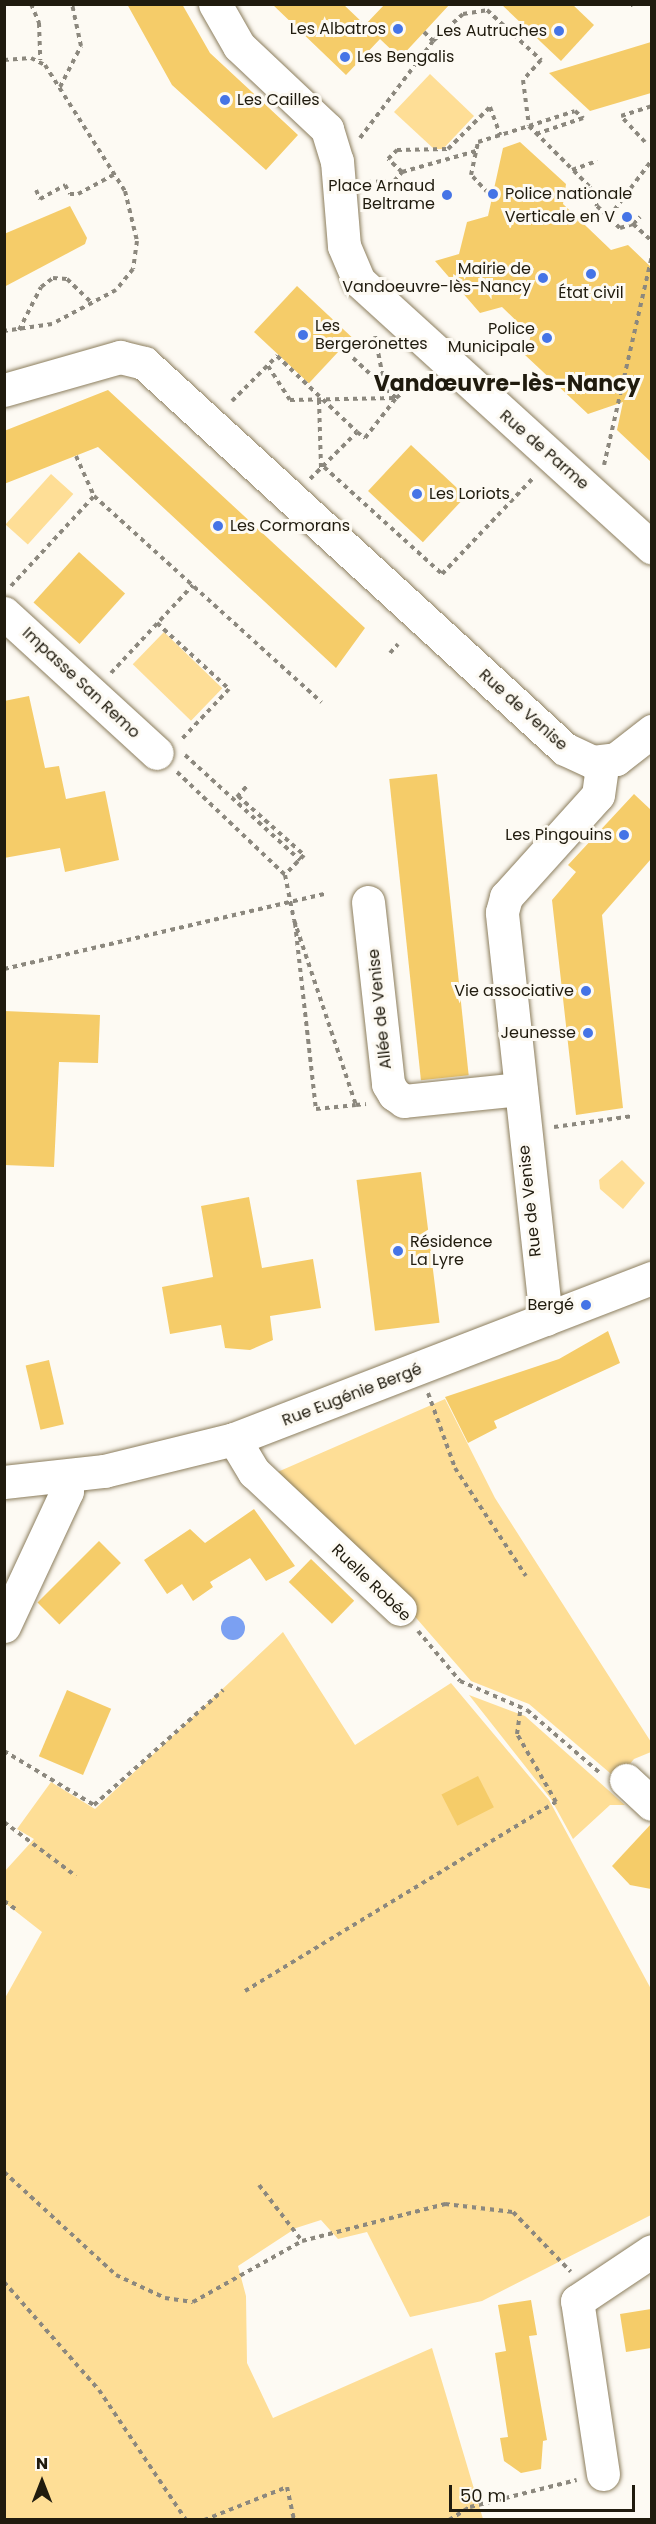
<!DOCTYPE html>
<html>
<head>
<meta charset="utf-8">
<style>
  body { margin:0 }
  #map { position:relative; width:656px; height:2524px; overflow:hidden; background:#fdfaf3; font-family:Poppins,sans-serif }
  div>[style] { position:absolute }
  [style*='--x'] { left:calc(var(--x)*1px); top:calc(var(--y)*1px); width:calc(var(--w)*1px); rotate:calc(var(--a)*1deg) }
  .green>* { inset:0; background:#fede96; transform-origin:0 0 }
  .water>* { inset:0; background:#7ba0f2 }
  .round { border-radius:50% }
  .building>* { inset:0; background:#f5cc69; transform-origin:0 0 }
  .path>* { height:4px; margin-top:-2px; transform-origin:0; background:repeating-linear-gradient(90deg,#8c887e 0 4.5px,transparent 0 9px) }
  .roads { filter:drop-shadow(0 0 2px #8c7e5e) drop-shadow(0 0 2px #8c7e5e) }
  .minor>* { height:33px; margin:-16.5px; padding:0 16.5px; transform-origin:16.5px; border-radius:16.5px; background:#fff }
  .dots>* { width:16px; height:16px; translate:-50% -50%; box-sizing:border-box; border:3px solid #fdfaf3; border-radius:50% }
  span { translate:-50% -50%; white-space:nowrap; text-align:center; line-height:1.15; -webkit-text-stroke:6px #fdfaf3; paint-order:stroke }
  .poi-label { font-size:16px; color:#201b0e }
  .right { translate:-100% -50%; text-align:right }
  .left { translate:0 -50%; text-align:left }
  .street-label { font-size:16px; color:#201b0e }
  .district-label { font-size:22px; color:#201b0e; font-weight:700 }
  .frame { position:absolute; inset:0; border:6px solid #201b0e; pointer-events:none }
  .north { position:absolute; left:12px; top:2452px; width:60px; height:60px; -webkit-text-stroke:4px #fdfaf3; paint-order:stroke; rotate:0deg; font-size:16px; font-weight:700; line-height:24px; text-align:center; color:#201b0e }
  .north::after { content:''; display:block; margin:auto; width:21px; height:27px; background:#201b0e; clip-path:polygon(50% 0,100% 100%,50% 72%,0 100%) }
  .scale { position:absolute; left:449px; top:2485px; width:186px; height:27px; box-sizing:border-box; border:3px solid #201b0e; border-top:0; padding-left:8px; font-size:18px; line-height:21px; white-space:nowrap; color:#201b0e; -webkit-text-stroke:4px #fdfaf3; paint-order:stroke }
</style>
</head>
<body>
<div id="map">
  <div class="green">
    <i style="clip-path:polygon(430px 74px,474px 116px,443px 149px,434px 149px,394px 112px)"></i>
    <i style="left:51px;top:474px;width:30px;height:68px;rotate:42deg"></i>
    <i style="left:164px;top:632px;width:81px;height:45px;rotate:44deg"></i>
    <i style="clip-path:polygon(622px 1160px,645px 1183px,623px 1209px,600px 1189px,599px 1180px)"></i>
    <i style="clip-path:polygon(445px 1399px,495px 1498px,651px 1742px,651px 1752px,634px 1759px,617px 1779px,529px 1704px,471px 1681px,404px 1604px,266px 1477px)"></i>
    <i style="clip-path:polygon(283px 1632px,355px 1745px,451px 1683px,549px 1800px,651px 1989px,651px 2215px,482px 2301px,410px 2317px,367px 2232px,338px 2239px,321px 2220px,296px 2228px,238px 2266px,246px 2296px,247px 2363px,273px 2418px,432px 2348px,483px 2519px,5px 2519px,5px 1998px,42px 1932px,5px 1903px,4px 1872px,34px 1839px,17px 1829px,51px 1782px,95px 1809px)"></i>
    <i style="clip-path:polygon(469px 1695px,525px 1716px,625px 1805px,610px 1805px,573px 1839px,551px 1799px)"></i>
  </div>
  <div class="water">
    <i class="round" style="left:221px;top:1616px;width:24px;height:24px"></i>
  </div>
  <div class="building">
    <i style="clip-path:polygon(127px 4px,182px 4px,210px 53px,298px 135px,266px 170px,172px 85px)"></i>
    <i style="clip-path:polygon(272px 4px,343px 4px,365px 25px,385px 4px,450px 4px,400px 58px,380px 39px,346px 75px)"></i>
    <i style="clip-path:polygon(501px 4px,572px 4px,594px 25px,561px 61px)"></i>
    <i style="clip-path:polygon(651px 42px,651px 93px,590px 111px,549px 73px)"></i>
    <i style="clip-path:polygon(520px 142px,566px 184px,563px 204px,611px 250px,628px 245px,651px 267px,651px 462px,617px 430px,623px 402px,588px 414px,525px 355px,531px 335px,502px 307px,480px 313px,435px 261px,459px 254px,467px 222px,488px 216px,503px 148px)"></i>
    <i style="clip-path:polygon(70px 206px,87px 238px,85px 244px,4px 287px,4px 234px)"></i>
    <i style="left:297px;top:286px;width:75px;height:63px;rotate:43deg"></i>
    <i style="clip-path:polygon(108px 390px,365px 628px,336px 668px,98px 447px,4px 484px,4px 431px)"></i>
    <i style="left:411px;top:445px;width:75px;height:63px;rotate:43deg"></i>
    <i style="left:79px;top:552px;width:62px;height:68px;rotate:42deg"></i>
    <i style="clip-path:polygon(29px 696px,45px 768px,59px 766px,66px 799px,105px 791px,119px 860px,65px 872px,60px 848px,4px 858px,4px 701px)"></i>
    <i style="left:437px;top:774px;width:303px;height:48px;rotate:84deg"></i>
    <i style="clip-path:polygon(634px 794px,651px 810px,651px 859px,602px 915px,623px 1108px,576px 1115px,552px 900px,576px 872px,568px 865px)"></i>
    <i style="clip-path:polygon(4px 1011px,100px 1015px,98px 1063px,59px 1062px,54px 1167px,4px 1165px)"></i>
    <i style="left:421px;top:1172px;width:152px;height:65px;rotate:83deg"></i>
    <i style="clip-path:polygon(249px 1197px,262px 1268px,313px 1259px,321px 1308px,270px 1316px,273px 1340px,250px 1350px,225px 1348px,221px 1325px,170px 1334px,162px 1287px,213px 1277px,201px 1206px)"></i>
    <i style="clip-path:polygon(608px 1331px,620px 1363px,494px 1421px,497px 1428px,468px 1443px,445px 1397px,559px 1359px)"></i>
    <i style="left:49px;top:1360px;width:66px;height:24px;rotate:77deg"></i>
    <i style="clip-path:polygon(254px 1509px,295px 1566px,266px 1581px,250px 1558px,210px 1582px,213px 1587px,193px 1601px,182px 1584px,167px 1594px,144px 1560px,190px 1529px,205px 1543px)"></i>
    <i style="left:99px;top:1541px;width:31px;height:87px;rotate:45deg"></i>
    <i style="left:311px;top:1559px;width:60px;height:32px;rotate:44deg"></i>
    <i style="left:67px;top:1690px;width:48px;height:72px;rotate:23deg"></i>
    <i style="left:478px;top:1776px;width:35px;height:41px;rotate:63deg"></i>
    <i style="clip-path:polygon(651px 1824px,651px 1889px,630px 1885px,612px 1866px)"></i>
    <i style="clip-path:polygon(531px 2300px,537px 2335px,529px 2336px,547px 2440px,543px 2441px,541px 2469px,521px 2473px,504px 2461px,500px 2438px,508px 2437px,495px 2353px,506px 2351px,498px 2305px)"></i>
    <i style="clip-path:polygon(651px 2309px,651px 2348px,626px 2352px,620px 2314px)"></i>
  </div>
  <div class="path">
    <i style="--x:31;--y:4;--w:21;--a:67"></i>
    <i style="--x:39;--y:23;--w:37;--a:88"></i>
    <i style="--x:630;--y:6;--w:3;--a:-45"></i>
    <i style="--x:424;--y:32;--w:13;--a:45"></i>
    <i style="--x:433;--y:41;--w:40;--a:-42"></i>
    <i style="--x:463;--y:14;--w:24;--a:-9"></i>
    <i style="--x:487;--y:10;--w:74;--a:42.8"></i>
    <i style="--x:541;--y:60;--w:27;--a:132"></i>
    <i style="--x:523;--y:80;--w:46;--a:82.6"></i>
    <i style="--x:529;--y:126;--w:48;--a:-18.1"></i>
    <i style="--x:575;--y:111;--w:11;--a:41"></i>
    <i style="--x:583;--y:118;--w:53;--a:161.2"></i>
    <i style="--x:4;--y:60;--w:27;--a:-4"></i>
    <i style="--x:31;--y:58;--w:16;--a:27"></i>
    <i style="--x:45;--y:65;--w:149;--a:57.6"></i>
    <i style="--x:125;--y:191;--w:51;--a:76.5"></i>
    <i style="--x:137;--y:241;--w:28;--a:98"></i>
    <i style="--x:133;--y:269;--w:27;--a:129"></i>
    <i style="--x:116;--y:290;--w:72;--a:152"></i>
    <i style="--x:52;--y:324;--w:49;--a:171.7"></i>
    <i style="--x:60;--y:87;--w:46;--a:-62.9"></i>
    <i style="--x:81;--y:46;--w:43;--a:-102.1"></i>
    <i style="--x:360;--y:138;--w:121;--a:-53"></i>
    <i style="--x:645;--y:142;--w:35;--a:-133"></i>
    <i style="--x:621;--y:116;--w:33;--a:-18"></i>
    <i style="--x:572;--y:170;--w:27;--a:-20"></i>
    <i style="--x:402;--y:172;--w:19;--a:-137"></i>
    <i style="--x:388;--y:159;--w:13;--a:-45"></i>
    <i style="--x:397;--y:150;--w:51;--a:-1.1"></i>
    <i style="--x:448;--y:149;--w:59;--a:-45"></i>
    <i style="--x:490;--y:107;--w:30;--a:70"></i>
    <i style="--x:367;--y:182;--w:27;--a:-2"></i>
    <i style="--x:394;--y:181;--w:12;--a:-48"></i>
    <i style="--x:402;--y:172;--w:77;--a:-15.8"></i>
    <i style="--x:36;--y:190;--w:10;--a:66"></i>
    <i style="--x:40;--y:199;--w:29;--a:-29"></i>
    <i style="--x:65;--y:185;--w:10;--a:61"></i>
    <i style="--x:70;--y:194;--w:8;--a:0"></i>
    <i style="--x:78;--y:194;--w:42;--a:-28.4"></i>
    <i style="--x:488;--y:193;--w:25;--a:-133"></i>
    <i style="--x:471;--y:175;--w:34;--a:-78"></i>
    <i style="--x:478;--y:142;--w:53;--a:-17.4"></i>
    <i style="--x:529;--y:126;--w:86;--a:45"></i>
    <i style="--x:590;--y:187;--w:20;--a:70"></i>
    <i style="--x:597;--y:206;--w:32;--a:44"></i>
    <i style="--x:620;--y:228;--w:14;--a:-17"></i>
    <i style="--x:609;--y:217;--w:71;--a:-53"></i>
    <i style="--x:633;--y:224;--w:25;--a:42"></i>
    <i style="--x:633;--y:224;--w:10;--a:-45"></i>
    <i style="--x:19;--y:330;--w:48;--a:-62.9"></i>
    <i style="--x:41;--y:287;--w:15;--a:-37"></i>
    <i style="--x:53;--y:278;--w:14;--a:4"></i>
    <i style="--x:67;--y:279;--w:36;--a:44"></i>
    <i style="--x:375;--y:336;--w:53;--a:79.1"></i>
    <i style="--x:353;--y:358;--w:59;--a:42.9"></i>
    <i style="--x:268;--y:366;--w:40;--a:57.1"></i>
    <i style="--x:290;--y:400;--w:106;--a:-1.1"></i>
    <i style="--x:396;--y:398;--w:35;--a:-37"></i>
    <i style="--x:319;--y:400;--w:69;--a:88.3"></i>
    <i style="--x:232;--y:401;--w:64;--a:-45"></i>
    <i style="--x:277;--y:356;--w:110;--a:43.5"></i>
    <i style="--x:76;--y:456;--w:44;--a:65.8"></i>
    <i style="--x:94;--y:496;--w:307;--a:42.2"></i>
    <i style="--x:604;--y:465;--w:214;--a:-77.1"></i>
    <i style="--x:324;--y:467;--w:159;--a:42.2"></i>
    <i style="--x:442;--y:574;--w:132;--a:-46.5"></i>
    <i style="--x:310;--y:479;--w:66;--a:-45"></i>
    <i style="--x:357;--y:432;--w:10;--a:37"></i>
    <i style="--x:365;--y:438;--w:51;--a:-52.2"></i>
    <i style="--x:11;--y:586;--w:122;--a:-47.3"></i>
    <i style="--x:157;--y:623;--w:98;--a:42.5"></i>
    <i style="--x:229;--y:689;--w:71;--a:133.3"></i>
    <i style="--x:390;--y:653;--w:12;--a:-48"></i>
    <i style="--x:111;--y:673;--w:120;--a:-47"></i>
    <i style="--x:185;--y:755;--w:156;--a:42.4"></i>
    <i style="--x:177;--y:772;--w:149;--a:43.6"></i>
    <i style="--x:285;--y:875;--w:46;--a:78.7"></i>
    <i style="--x:294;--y:920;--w:195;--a:71.5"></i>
    <i style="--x:356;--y:1105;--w:10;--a:-6"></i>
    <i style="--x:238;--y:796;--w:89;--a:41.8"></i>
    <i style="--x:304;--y:855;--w:28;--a:134"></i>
    <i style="--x:237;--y:797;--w:15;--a:-48"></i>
    <i style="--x:295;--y:923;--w:187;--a:83.6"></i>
    <i style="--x:316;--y:1109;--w:40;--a:-5.7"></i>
    <i style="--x:4;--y:969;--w:332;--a:-13.2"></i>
    <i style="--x:554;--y:1127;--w:80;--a:-7.9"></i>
    <i style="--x:428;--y:1393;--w:80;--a:70.2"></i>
    <i style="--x:455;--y:1468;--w:129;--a:56.7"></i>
    <i style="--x:418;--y:1631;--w:65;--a:50"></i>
    <i style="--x:460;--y:1681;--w:73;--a:23.4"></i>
    <i style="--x:527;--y:1710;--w:96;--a:40.8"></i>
    <i style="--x:4;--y:1751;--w:105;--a:31"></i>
    <i style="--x:94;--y:1805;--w:173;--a:-41.7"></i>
    <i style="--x:4;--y:1822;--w:90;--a:36.9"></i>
    <i style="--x:4;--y:1901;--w:16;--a:35"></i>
    <i style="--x:245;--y:1991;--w:364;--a:-31.3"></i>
    <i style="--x:556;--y:1802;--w:78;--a:-119.8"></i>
    <i style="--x:517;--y:1734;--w:27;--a:-82"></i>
    <i style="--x:4;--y:2172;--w:152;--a:42.6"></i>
    <i style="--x:116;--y:2275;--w:54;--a:25.1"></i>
    <i style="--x:165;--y:2298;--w:28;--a:8"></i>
    <i style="--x:193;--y:2302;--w:125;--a:-29.2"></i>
    <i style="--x:302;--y:2241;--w:148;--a:-14.5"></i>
    <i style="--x:445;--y:2204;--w:68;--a:6.7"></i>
    <i style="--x:513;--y:2212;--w:83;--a:46"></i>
    <i style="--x:259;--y:2185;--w:71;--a:52.5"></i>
    <i style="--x:4;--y:2282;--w:144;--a:48.7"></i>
    <i style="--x:99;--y:2390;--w:156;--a:56.2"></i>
    <i style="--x:204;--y:2520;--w:89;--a:-21.7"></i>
    <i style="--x:287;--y:2487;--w:34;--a:78"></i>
    <i style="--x:449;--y:2520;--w:25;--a:-32"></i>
    <i style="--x:470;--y:2507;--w:110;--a:-14.2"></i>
  </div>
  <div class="roads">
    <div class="minor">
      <i style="--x:215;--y:4;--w:48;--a:60.3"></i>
      <i style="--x:239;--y:46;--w:121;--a:43.3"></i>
      <i style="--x:327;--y:129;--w:34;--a:73"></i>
      <i style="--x:337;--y:161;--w:85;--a:85.3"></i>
      <i style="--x:344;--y:246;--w:38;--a:67"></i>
      <i style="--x:359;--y:281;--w:396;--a:42.3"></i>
      <i style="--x:4;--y:390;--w:121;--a:-15.9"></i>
      <i style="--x:120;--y:357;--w:25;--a:14"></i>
      <i style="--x:144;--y:363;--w:571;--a:42.52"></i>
      <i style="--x:565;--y:749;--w:31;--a:25"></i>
      <i style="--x:593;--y:762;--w:23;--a:-7"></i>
      <i style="--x:616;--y:759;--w:46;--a:-37.9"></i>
      <i style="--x:4;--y:613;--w:207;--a:42.5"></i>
      <i style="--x:368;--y:902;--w:183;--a:83.7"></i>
      <i style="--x:388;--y:1084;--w:12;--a:59"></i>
      <i style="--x:394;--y:1094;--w:12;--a:35"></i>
      <i style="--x:404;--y:1101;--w:117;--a:-5.9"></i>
      <i style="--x:546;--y:1319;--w:409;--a:-96.2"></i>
      <i style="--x:502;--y:912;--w:16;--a:-75"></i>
      <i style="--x:506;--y:897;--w:137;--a:-48"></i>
      <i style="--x:598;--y:795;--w:34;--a:-82"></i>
      <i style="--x:234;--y:1439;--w:39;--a:59"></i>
      <i style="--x:254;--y:1472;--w:200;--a:43.2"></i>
      <i style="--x:4;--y:1482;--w:101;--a:-6.3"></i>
      <i style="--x:104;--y:1471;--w:134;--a:-13.8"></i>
      <i style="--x:234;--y:1439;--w:448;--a:-21.1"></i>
      <i style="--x:4;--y:1626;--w:149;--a:-65"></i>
      <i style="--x:67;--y:1491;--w:14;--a:-94"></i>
      <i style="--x:626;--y:1780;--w:35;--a:43"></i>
      <i style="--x:603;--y:2474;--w:175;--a:-98.5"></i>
      <i style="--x:577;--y:2301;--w:90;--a:-33.7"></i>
    </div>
  </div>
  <div class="dots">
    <i style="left:398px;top:29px;background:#4574e6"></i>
    <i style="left:559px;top:31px;background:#4574e6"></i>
    <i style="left:345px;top:57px;background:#4574e6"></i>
    <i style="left:225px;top:100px;background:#4574e6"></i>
    <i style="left:493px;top:194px;background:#4574e6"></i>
    <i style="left:447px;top:195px;background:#4574e6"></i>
    <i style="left:627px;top:217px;background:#4574e6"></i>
    <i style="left:591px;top:274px;background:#4574e6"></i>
    <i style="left:543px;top:278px;background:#4574e6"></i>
    <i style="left:303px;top:335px;background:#4574e6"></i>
    <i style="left:547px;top:338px;background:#4574e6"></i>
    <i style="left:417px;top:494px;background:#4574e6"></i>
    <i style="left:218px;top:526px;background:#4574e6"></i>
    <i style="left:624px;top:835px;background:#4574e6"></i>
    <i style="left:586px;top:991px;background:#4574e6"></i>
    <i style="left:588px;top:1033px;background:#4574e6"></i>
    <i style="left:398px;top:1251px;background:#4574e6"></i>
    <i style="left:586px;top:1305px;background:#4574e6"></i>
  </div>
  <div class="poi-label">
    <span class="right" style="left:386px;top:29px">Les Albatros</span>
    <span class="right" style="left:547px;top:31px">Les Autruches</span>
    <span class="left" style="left:357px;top:57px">Les Bengalis</span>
    <span class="left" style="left:237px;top:100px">Les Cailles</span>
    <span class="right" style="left:435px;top:195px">Place Arnaud<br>Beltrame</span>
    <span class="left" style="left:505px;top:194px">Police nationale</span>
    <span class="right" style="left:615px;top:217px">Verticale en V</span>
    <span class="right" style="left:531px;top:278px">Mairie de<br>Vandoeuvre-lès-Nancy</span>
    <span style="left:591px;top:293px">État civil</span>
    <span class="left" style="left:315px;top:335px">Les<br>Bergeronettes</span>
    <span class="right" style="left:535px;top:338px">Police<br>Municipale</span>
    <span class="left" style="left:429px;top:494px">Les Loriots</span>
    <span class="left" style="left:230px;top:526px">Les Cormorans</span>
    <span class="right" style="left:612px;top:835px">Les Pingouins</span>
    <span class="right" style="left:574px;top:991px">Vie associative</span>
    <span class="right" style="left:576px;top:1033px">Jeunesse</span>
    <span class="left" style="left:410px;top:1251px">Résidence<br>La Lyre</span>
    <span class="right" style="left:574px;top:1305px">Bergé</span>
  </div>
  <div class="street-label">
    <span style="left:544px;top:450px;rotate:41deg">Rue de Parme</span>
    <span style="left:81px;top:683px;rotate:43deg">Impasse San Remo</span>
    <span style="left:523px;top:710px;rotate:42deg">Rue de Venise</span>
    <span style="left:380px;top:1009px;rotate:-96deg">Allée de Venise</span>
    <span style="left:530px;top:1201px;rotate:-96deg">Rue de Venise</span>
    <span style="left:352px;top:1395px;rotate:-21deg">Rue Eugénie Bergé</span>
    <span style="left:371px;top:1583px;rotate:44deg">Ruelle Robée</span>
  </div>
  <div class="district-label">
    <span style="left:507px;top:384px">Vandœuvre-lès-Nancy</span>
  </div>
  <div class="frame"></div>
  <div class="north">N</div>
  <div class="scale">50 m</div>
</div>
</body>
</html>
